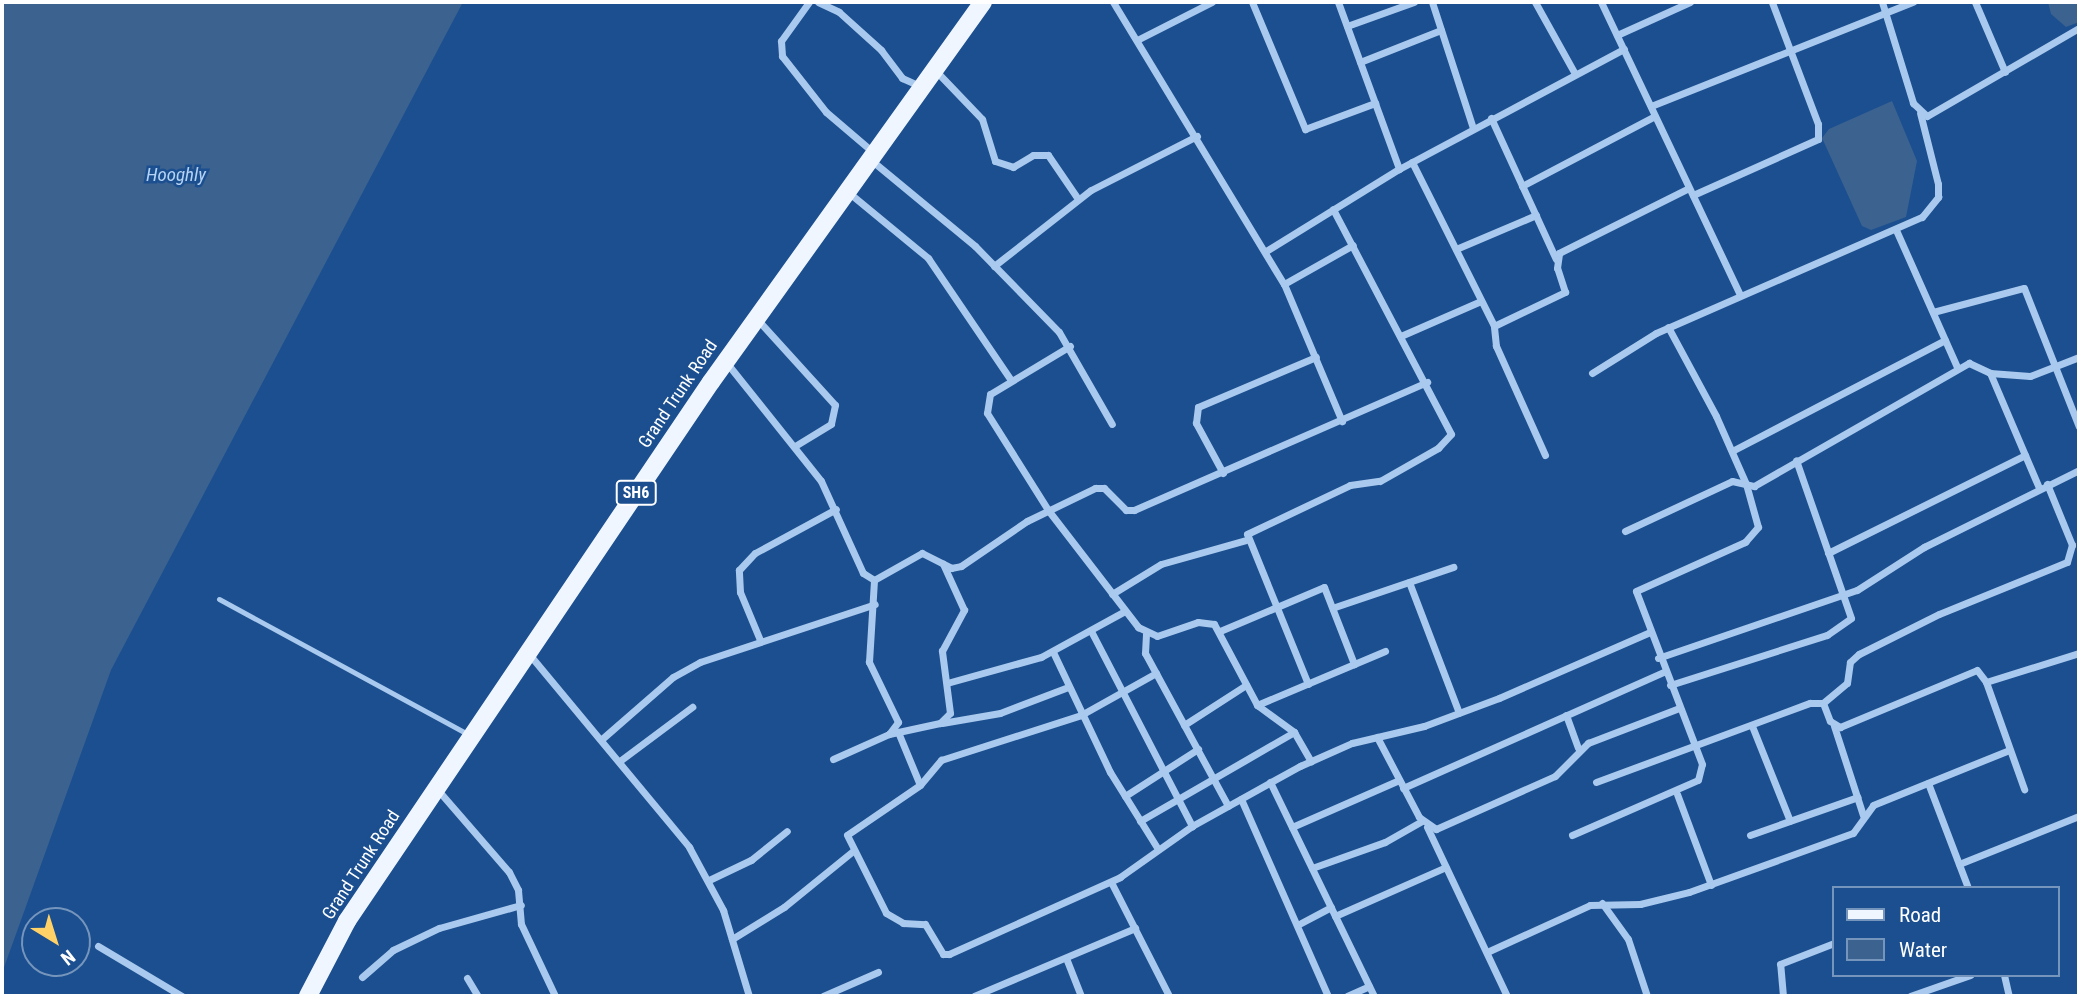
<!DOCTYPE html>
<html>
<head>
<meta charset="utf-8">
<style>
  body { margin:0 }
  #map { position:relative; width:2081px; height:998px; overflow:hidden; background:#1b4f8f; font-family:"Roboto Condensed",sans-serif }
  div>[style] { position:absolute }
  [style*='--x'] { left:calc(var(--x)*1px); top:calc(var(--y)*1px); width:calc(var(--w)*1px); rotate:calc(var(--a)*1deg) }
  .water>* { inset:0; background:#3c6290 }
  .service>* { height:5px; margin:-2.5px; padding:0 2.5px; transform-origin:2.5px; border-radius:2.5px; background:#a9c9ee }
  .minor>* { height:7px; margin:-3.5px; padding:0 3.5px; transform-origin:3.5px; border-radius:3.5px; background:#a9c9ee }
  .primary>* { height:18px; margin:-9px; padding:0 9px; transform-origin:9px; border-radius:9px; background:#f0f6ff }
  span { translate:-50% -50%; white-space:nowrap; text-align:center; line-height:1.15; -webkit-text-stroke:5px #1b4f8f; paint-order:stroke }
  .shield-label span { padding:2px 5px; background:#1b4f8f; border:2px solid; border-radius:5px; -webkit-text-stroke-width:0 }
  .shield-label { font-size:16px; color:#fff; font-weight:700 }
  .street-label { font-size:18px; color:#fff }
  .water-label { font-size:19px; color:#b5d3f5; font-style:italic }
  .frame { position:absolute; inset:0; border:4px solid #fff; pointer-events:none }
  .legend { position:absolute; left:1832px; top:886px; width:228px; height:91px; box-sizing:border-box; background:#1b4f8f; border:2px solid #7695bc; margin:0; padding:9px 12px; list-style:none; font-size:21px; color:#fff }
  .legend li { display:flex; align-items:center; gap:14px; height:35px }
  .legend b { width:35px; border:2px solid #7695bc }
  .north { position:absolute; left:21px; top:907px; width:70px; height:70px; box-sizing:border-box; background:#1b4f8f; border:2px solid #7695bc; border-radius:50%; rotate:142deg; font-size:19px; font-weight:700; line-height:28px; text-align:center; color:#fff }
  .north::after { content:''; display:block; margin:auto; width:24px; height:32px; background:#ffd166; clip-path:polygon(50% 0,100% 100%,50% 72%,0 100%) }
</style>
</head>
<body>
<div id="map">
  <div class="water">
    <i style="clip-path:polygon(2px 2px,463px 2px,111px 670px,2px 973px)"></i>
    <i style="clip-path:polygon(2048px 2px,2079px 2px,2079px 22px,2066px 27px,2051px 14px)"></i>
    <i style="clip-path:polygon(1892px 101px,1917px 161px,1906px 217px,1871px 230px,1862px 226px,1822px 138px,1829px 129px)"></i>
  </div>
  <div class="service">
    <i style="--x:219;--y:599;--w:285;--a:28.5"></i>
  </div>
  <div class="minor">
    <i style="--x:809;--y:2;--w:48;--a:125.7"></i>
    <i style="--x:781;--y:41;--w:15;--a:86"></i>
    <i style="--x:782;--y:56;--w:71;--a:51.8"></i>
    <i style="--x:826;--y:112;--w:63;--a:40.5"></i>
    <i style="--x:818;--y:2;--w:23;--a:25"></i>
    <i style="--x:839;--y:12;--w:57;--a:42.1"></i>
    <i style="--x:881;--y:50;--w:35;--a:53"></i>
    <i style="--x:902;--y:78;--w:20;--a:24"></i>
    <i style="--x:1113;--y:2;--w:330;--a:58.8"></i>
    <i style="--x:1284;--y:284;--w:149;--a:67.1"></i>
    <i style="--x:1252;--y:2;--w:138;--a:67.3"></i>
    <i style="--x:1305;--y:129;--w:75;--a:-20.4"></i>
    <i style="--x:1338;--y:2;--w:178;--a:69.9"></i>
    <i style="--x:1432;--y:2;--w:133;--a:72"></i>
    <i style="--x:1535;--y:2;--w:82;--a:60.9"></i>
    <i style="--x:1601;--y:2;--w:324;--a:64.6"></i>
    <i style="--x:1882;--y:2;--w:106;--a:72.9"></i>
    <i style="--x:1913;--y:103;--w:19;--a:43"></i>
    <i style="--x:1927;--y:116;--w:176;--a:-30.1"></i>
    <i style="--x:1975;--y:2;--w:76;--a:66.8"></i>
    <i style="--x:1347;--y:26;--w:71;--a:-19.7"></i>
    <i style="--x:1617;--y:35;--w:80;--a:-24.3"></i>
    <i style="--x:1137;--y:40;--w:84;--a:-26.9"></i>
    <i style="--x:1360;--y:62;--w:87;--a:-21.6"></i>
    <i style="--x:935;--y:70;--w:68;--a:46.2"></i>
    <i style="--x:982;--y:119;--w:44;--a:72.8"></i>
    <i style="--x:995;--y:161;--w:19;--a:18"></i>
    <i style="--x:1013;--y:167;--w:23;--a:-31"></i>
    <i style="--x:1033;--y:155;--w:15;--a:0"></i>
    <i style="--x:1048;--y:155;--w:53;--a:55.7"></i>
    <i style="--x:1651;--y:106;--w:282;--a:-21.7"></i>
    <i style="--x:1491;--y:118;--w:155;--a:65.3"></i>
    <i style="--x:871;--y:160;--w:135;--a:39.6"></i>
    <i style="--x:975;--y:246;--w:120;--a:45.7"></i>
    <i style="--x:1059;--y:332;--w:106;--a:60.1"></i>
    <i style="--x:1412;--y:162;--w:183;--a:63.4"></i>
    <i style="--x:1522;--y:186;--w:150;--a:-27.8"></i>
    <i style="--x:848;--y:192;--w:104;--a:39.5"></i>
    <i style="--x:928;--y:258;--w:148;--a:55.8"></i>
    <i style="--x:1693;--y:195;--w:137;--a:-24.1"></i>
    <i style="--x:1818;--y:139;--w:15;--a:-90"></i>
    <i style="--x:1818;--y:124;--w:130;--a:-110.7"></i>
    <i style="--x:1896;--y:230;--w:150;--a:66"></i>
    <i style="--x:1456;--y:249;--w:87;--a:-23"></i>
    <i style="--x:1266;--y:251;--w:156;--a:-31.7"></i>
    <i style="--x:1399;--y:169;--w:255;--a:-28.1"></i>
    <i style="--x:994;--y:266;--w:123;--a:-38.1"></i>
    <i style="--x:1091;--y:190;--w:119;--a:-27"></i>
    <i style="--x:1284;--y:284;--w:79;--a:-29.5"></i>
    <i style="--x:1933;--y:312;--w:94;--a:-14.8"></i>
    <i style="--x:2024;--y:288;--w:149;--a:68.4"></i>
    <i style="--x:757;--y:319;--w:116;--a:47.8"></i>
    <i style="--x:835;--y:405;--w:19;--a:102"></i>
    <i style="--x:831;--y:424;--w:42;--a:148.6"></i>
    <i style="--x:1403;--y:335;--w:85;--a:-23.6"></i>
    <i style="--x:1070;--y:346;--w:93;--a:149"></i>
    <i style="--x:990;--y:394;--w:19;--a:99"></i>
    <i style="--x:987;--y:413;--w:115;--a:57.8"></i>
    <i style="--x:1048;--y:510;--w:148;--a:52.4"></i>
    <i style="--x:1138;--y:627;--w:21;--a:25"></i>
    <i style="--x:1157;--y:636;--w:43;--a:-18.9"></i>
    <i style="--x:1198;--y:622;--w:16;--a:7"></i>
    <i style="--x:1214;--y:624;--w:92;--a:62"></i>
    <i style="--x:1257;--y:705;--w:46;--a:36.1"></i>
    <i style="--x:1294;--y:732;--w:34;--a:60"></i>
    <i style="--x:726;--y:362;--w:152;--a:51.4"></i>
    <i style="--x:821;--y:481;--w:101;--a:65.5"></i>
    <i style="--x:863;--y:573;--w:13;--a:32"></i>
    <i style="--x:874;--y:580;--w:55;--a:-29.4"></i>
    <i style="--x:922;--y:553;--w:33;--a:27"></i>
    <i style="--x:951;--y:568;--w:10;--a:-11"></i>
    <i style="--x:961;--y:566;--w:80;--a:-34.3"></i>
    <i style="--x:1027;--y:521;--w:76;--a:-25.9"></i>
    <i style="--x:1095;--y:488;--w:9;--a:0"></i>
    <i style="--x:1104;--y:488;--w:31;--a:45"></i>
    <i style="--x:1126;--y:510;--w:8;--a:0"></i>
    <i style="--x:1134;--y:510;--w:320;--a:-23.6"></i>
    <i style="--x:1592;--y:373;--w:75;--a:-32"></i>
    <i style="--x:1656;--y:333;--w:290;--a:-23.6"></i>
    <i style="--x:1922;--y:217;--w:26;--a:-51"></i>
    <i style="--x:1938;--y:197;--w:13;--a:-90"></i>
    <i style="--x:1938;--y:184;--w:73;--a:-104.2"></i>
    <i style="--x:1990;--y:373;--w:125;--a:66.9"></i>
    <i style="--x:1732;--y:451;--w:240;--a:-27.5"></i>
    <i style="--x:1545;--y:455;--w:120;--a:-114.2"></i>
    <i style="--x:1496;--y:346;--w:20;--a:-96"></i>
    <i style="--x:1494;--y:326;--w:79;--a:-25.6"></i>
    <i style="--x:1565;--y:292;--w:25;--a:-108"></i>
    <i style="--x:1557;--y:268;--w:15;--a:-82"></i>
    <i style="--x:1559;--y:253;--w:145;--a:-26.6"></i>
    <i style="--x:1223;--y:473;--w:57;--a:-118.4"></i>
    <i style="--x:1196;--y:423;--w:16;--a:-83"></i>
    <i style="--x:1198;--y:407;--w:128;--a:-23"></i>
    <i style="--x:1625;--y:531;--w:118;--a:-25"></i>
    <i style="--x:1732;--y:481;--w:23;--a:13"></i>
    <i style="--x:1754;--y:486;--w:248;--a:-29.8"></i>
    <i style="--x:1969;--y:363;--w:23;--a:25"></i>
    <i style="--x:1990;--y:373;--w:40;--a:4.3"></i>
    <i style="--x:2030;--y:376;--w:53;--a:-21.2"></i>
    <i style="--x:1828;--y:553;--w:220;--a:-26.4"></i>
    <i style="--x:1409;--y:582;--w:140;--a:69.1"></i>
    <i style="--x:1112;--y:594;--w:57;--a:-31.5"></i>
    <i style="--x:1161;--y:564;--w:88;--a:-15.8"></i>
    <i style="--x:1335;--y:607;--w:125;--a:-18.7"></i>
    <i style="--x:1091;--y:631;--w:220;--a:62.6"></i>
    <i style="--x:1220;--y:631;--w:113;--a:-22.9"></i>
    <i style="--x:1324;--y:587;--w:83;--a:68.7"></i>
    <i style="--x:1146;--y:634;--w:19;--a:93"></i>
    <i style="--x:1145;--y:653;--w:174;--a:61.5"></i>
    <i style="--x:760;--y:640;--w:52;--a:-112.6"></i>
    <i style="--x:740;--y:592;--w:22;--a:-93"></i>
    <i style="--x:739;--y:570;--w:23;--a:-47"></i>
    <i style="--x:755;--y:553;--w:92;--a:-28.5"></i>
    <i style="--x:1053;--y:652;--w:133;--a:64.6"></i>
    <i style="--x:1110;--y:772;--w:91;--a:58.1"></i>
    <i style="--x:529;--y:654;--w:251;--a:50.3"></i>
    <i style="--x:689;--y:847;--w:72;--a:61.6"></i>
    <i style="--x:723;--y:910;--w:90;--a:73.2"></i>
    <i style="--x:1658;--y:658;--w:210;--a:-18.9"></i>
    <i style="--x:1857;--y:590;--w:80;--a:-32.7"></i>
    <i style="--x:1924;--y:547;--w:173;--a:-26.4"></i>
    <i style="--x:1986;--y:682;--w:97;--a:-17.3"></i>
    <i style="--x:947;--y:683;--w:98;--a:-15.5"></i>
    <i style="--x:1041;--y:657;--w:96;--a:-28.7"></i>
    <i style="--x:1308;--y:684;--w:162;--a:-112.1"></i>
    <i style="--x:1247;--y:534;--w:114;--a:-25.4"></i>
    <i style="--x:1350;--y:485;--w:30;--a:-8"></i>
    <i style="--x:1380;--y:481;--w:67;--a:-29.6"></i>
    <i style="--x:1438;--y:448;--w:19;--a:-47"></i>
    <i style="--x:1451;--y:434;--w:254;--a:-117.7"></i>
    <i style="--x:1670;--y:685;--w:165;--a:-17.7"></i>
    <i style="--x:1827;--y:635;--w:29;--a:-35"></i>
    <i style="--x:1851;--y:618;--w:167;--a:-109.2"></i>
    <i style="--x:1823;--y:703;--w:31;--a:-40"></i>
    <i style="--x:1847;--y:683;--w:21;--a:-82"></i>
    <i style="--x:1850;--y:662;--w:12;--a:-42"></i>
    <i style="--x:1859;--y:654;--w:89;--a:-26.6"></i>
    <i style="--x:1939;--y:614;--w:138;--a:-22.1"></i>
    <i style="--x:2067;--y:562;--w:18;--a:-74"></i>
    <i style="--x:2072;--y:545;--w:66;--a:-112.3"></i>
    <i style="--x:1257;--y:705;--w:139;--a:-22.9"></i>
    <i style="--x:1566;--y:715;--w:35;--a:70"></i>
    <i style="--x:942;--y:723;--w:59;--a:-9.8"></i>
    <i style="--x:1000;--y:713;--w:73;--a:-20.9"></i>
    <i style="--x:1184;--y:725;--w:74;--a:-32.8"></i>
    <i style="--x:1752;--y:726;--w:102;--a:68.2"></i>
    <i style="--x:1834;--y:726;--w:94;--a:72"></i>
    <i style="--x:898;--y:732;--w:57;--a:67.5"></i>
    <i style="--x:920;--y:785;--w:88;--a:145.6"></i>
    <i style="--x:847;--y:835;--w:87;--a:63.4"></i>
    <i style="--x:886;--y:913;--w:20;--a:30"></i>
    <i style="--x:903;--y:923;--w:22;--a:3"></i>
    <i style="--x:925;--y:924;--w:35;--a:59"></i>
    <i style="--x:943;--y:954;--w:6;--a:0"></i>
    <i style="--x:949;--y:954;--w:188;--a:-24.2"></i>
    <i style="--x:1120;--y:877;--w:88;--a:-35.3"></i>
    <i style="--x:1192;--y:826;--w:124;--a:-29.1"></i>
    <i style="--x:1300;--y:766;--w:57;--a:-23.9"></i>
    <i style="--x:1352;--y:743;--w:74;--a:-13.3"></i>
    <i style="--x:1424;--y:726;--w:80;--a:-20.5"></i>
    <i style="--x:1499;--y:698;--w:163;--a:-23.6"></i>
    <i style="--x:889;--y:734;--w:52;--a:-12.2"></i>
    <i style="--x:940;--y:723;--w:14;--a:-45"></i>
    <i style="--x:950;--y:713;--w:63;--a:-97.4"></i>
    <i style="--x:942;--y:651;--w:47;--a:-61.8"></i>
    <i style="--x:964;--y:610;--w:51;--a:-114.5"></i>
    <i style="--x:1377;--y:737;--w:90;--a:62.3"></i>
    <i style="--x:1419;--y:817;--w:21;--a:35"></i>
    <i style="--x:1436;--y:829;--w:130;--a:-24"></i>
    <i style="--x:1555;--y:776;--w:47;--a:-45"></i>
    <i style="--x:1588;--y:743;--w:97;--a:-21"></i>
    <i style="--x:603;--y:738;--w:93;--a:-41.1"></i>
    <i style="--x:673;--y:677;--w:31;--a:-29"></i>
    <i style="--x:700;--y:662;--w:184;--a:-18.3"></i>
    <i style="--x:833;--y:759;--w:61;--a:-24.1"></i>
    <i style="--x:889;--y:734;--w:15;--a:-53"></i>
    <i style="--x:898;--y:722;--w:67;--a:-115.8"></i>
    <i style="--x:869;--y:662;--w:82;--a:-86.5"></i>
    <i style="--x:621;--y:760;--w:89;--a:-36.7"></i>
    <i style="--x:1270;--y:782;--w:238;--a:64.1"></i>
    <i style="--x:1596;--y:782;--w:228;--a:-20.3"></i>
    <i style="--x:1810;--y:703;--w:13;--a:0"></i>
    <i style="--x:1823;--y:703;--w:19;--a:69"></i>
    <i style="--x:1830;--y:721;--w:12;--a:31"></i>
    <i style="--x:1840;--y:727;--w:148;--a:-22.6"></i>
    <i style="--x:1977;--y:670;--w:15;--a:53"></i>
    <i style="--x:1986;--y:682;--w:114;--a:70.4"></i>
    <i style="--x:1928;--y:783;--w:112;--a:69.1"></i>
    <i style="--x:920;--y:785;--w:33;--a:-50"></i>
    <i style="--x:941;--y:760;--w:147;--a:-17.8"></i>
    <i style="--x:1081;--y:715;--w:86;--a:-29.2"></i>
    <i style="--x:1403;--y:788;--w:286;--a:-24"></i>
    <i style="--x:437;--y:789;--w:110;--a:49.1"></i>
    <i style="--x:509;--y:872;--w:20;--a:63"></i>
    <i style="--x:518;--y:890;--w:34;--a:85"></i>
    <i style="--x:521;--y:924;--w:80;--a:64.7"></i>
    <i style="--x:1677;--y:794;--w:97;--a:69.5"></i>
    <i style="--x:1125;--y:796;--w:87;--a:-32.8"></i>
    <i style="--x:1241;--y:799;--w:215;--a:66.2"></i>
    <i style="--x:1140;--y:821;--w:178;--a:-30"></i>
    <i style="--x:1292;--y:827;--w:117;--a:-23.7"></i>
    <i style="--x:1427;--y:827;--w:187;--a:64.7"></i>
    <i style="--x:1572;--y:835;--w:137;--a:-23.6"></i>
    <i style="--x:1698;--y:780;--w:16;--a:-76"></i>
    <i style="--x:1702;--y:764;--w:185;--a:-110.9"></i>
    <i style="--x:1636;--y:591;--w:120;--a:-24.2"></i>
    <i style="--x:1745;--y:542;--w:20;--a:-49"></i>
    <i style="--x:1758;--y:527;--w:45;--a:-105.6"></i>
    <i style="--x:1746;--y:484;--w:74;--a:-113.8"></i>
    <i style="--x:1716;--y:416;--w:101;--a:-118.3"></i>
    <i style="--x:1750;--y:835;--w:114;--a:-19.4"></i>
    <i style="--x:1959;--y:864;--w:129;--a:-21.8"></i>
    <i style="--x:1312;--y:868;--w:77;--a:-19.6"></i>
    <i style="--x:1385;--y:842;--w:43;--a:-29.6"></i>
    <i style="--x:709;--y:880;--w:47;--a:-25.5"></i>
    <i style="--x:751;--y:860;--w:46;--a:-38.9"></i>
    <i style="--x:1111;--y:882;--w:128;--a:63"></i>
    <i style="--x:1602;--y:903;--w:44;--a:54.2"></i>
    <i style="--x:1628;--y:939;--w:60;--a:71.6"></i>
    <i style="--x:1335;--y:916;--w:121;--a:-23.8"></i>
    <i style="--x:1301;--y:923;--w:34;--a:-28"></i>
    <i style="--x:732;--y:939;--w:61;--a:-31.6"></i>
    <i style="--x:784;--y:907;--w:89;--a:-39.1"></i>
    <i style="--x:98;--y:946;--w:98;--a:30.8"></i>
    <i style="--x:1487;--y:952;--w:113;--a:-24.5"></i>
    <i style="--x:1590;--y:905;--w:50;--a:-1.1"></i>
    <i style="--x:1640;--y:904;--w:50;--a:-13.8"></i>
    <i style="--x:1689;--y:892;--w:174;--a:-19.8"></i>
    <i style="--x:1853;--y:833;--w:34;--a:-54"></i>
    <i style="--x:1873;--y:805;--w:147;--a:-22"></i>
    <i style="--x:1066;--y:958;--w:41;--a:68.5"></i>
    <i style="--x:2004;--y:975;--w:22;--a:77"></i>
    <i style="--x:362;--y:977;--w:41;--a:-41.1"></i>
    <i style="--x:393;--y:950;--w:51;--a:-25.6"></i>
    <i style="--x:439;--y:928;--w:85;--a:-15.7"></i>
    <i style="--x:467;--y:978;--w:21;--a:59"></i>
    <i style="--x:823;--y:996;--w:60;--a:-23.6"></i>
    <i style="--x:974;--y:996;--w:175;--a:-22.9"></i>
    <i style="--x:1347;--y:996;--w:24;--a:-24"></i>
    <i style="--x:1783;--y:996;--w:32;--a:-95"></i>
    <i style="--x:1780;--y:964;--w:58;--a:-21.3"></i>
    <i style="--x:1910;--y:996;--w:64;--a:-19.3"></i>
  </div>
  <div class="primary">
    <i style="--x:308;--y:996;--w:85;--a:-62.5"></i>
    <i style="--x:347;--y:921;--w:650;--a:-55.97"></i>
    <i style="--x:711;--y:382;--w:467;--a:-54.4"></i>
  </div>
  <div class="shield-label">
    <span style="left:636px;top:493px">SH6</span>
  </div>
  <div class="street-label">
    <span style="left:678px;top:394px;rotate:-56deg">Grand Trunk Road</span>
    <span style="left:361px;top:865px;rotate:-57deg">Grand Trunk Road</span>
  </div>
  <div class="water-label">
    <span style="left:176px;top:175px">Hooghly</span>
  </div>
  <div class="frame"></div>
  <ul class="legend">
  <li><b style="height:9px;background:#f0f6ff"></b>Road</li>
  <li><b style="height:19px;background:#3c6290"></b>Water</li>
  </ul>
  <div class="north">N</div>
</div>
</body>
</html>
